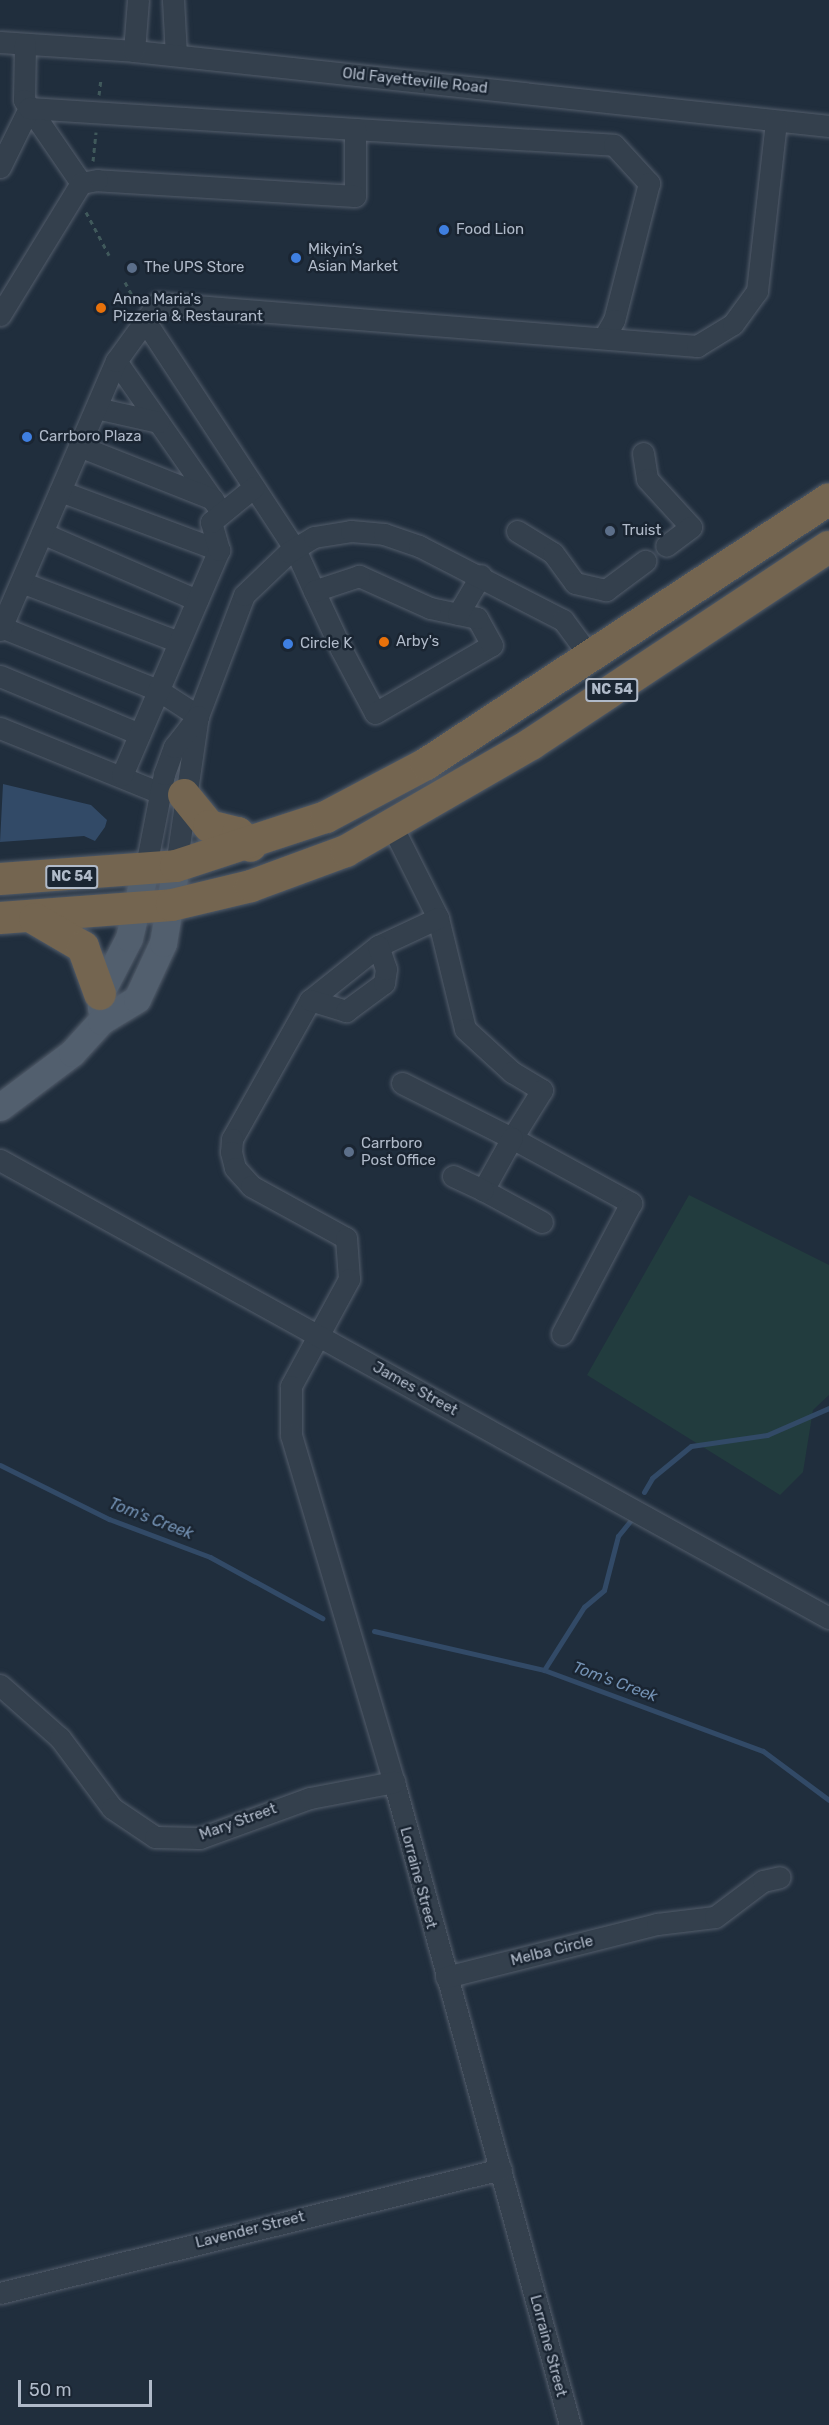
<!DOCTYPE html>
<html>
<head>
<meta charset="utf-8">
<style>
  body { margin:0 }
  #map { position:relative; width:829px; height:2425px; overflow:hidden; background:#202e3d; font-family:Rubik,sans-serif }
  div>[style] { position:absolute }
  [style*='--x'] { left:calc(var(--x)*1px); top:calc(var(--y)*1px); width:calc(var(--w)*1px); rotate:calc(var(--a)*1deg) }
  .green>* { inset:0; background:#223c3e }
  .water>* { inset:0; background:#324a67 }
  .stream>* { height:5px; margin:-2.5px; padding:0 2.5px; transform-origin:2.5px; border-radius:2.5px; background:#324a67 }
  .path>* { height:3px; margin-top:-1.5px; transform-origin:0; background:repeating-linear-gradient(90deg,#40595b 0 4.5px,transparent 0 9px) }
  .roads { filter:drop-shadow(0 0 2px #535d6b) drop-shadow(0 0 2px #535d6b) }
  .minor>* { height:21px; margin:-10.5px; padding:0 10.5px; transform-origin:10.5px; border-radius:10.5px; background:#34404d }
  .major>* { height:27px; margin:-13.5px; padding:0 13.5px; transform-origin:13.5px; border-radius:13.5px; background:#525f6e }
  .highway>* { height:32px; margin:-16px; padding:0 16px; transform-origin:16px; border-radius:16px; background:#746550 }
  .dots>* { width:16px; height:16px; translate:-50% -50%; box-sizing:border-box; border:3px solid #1a2532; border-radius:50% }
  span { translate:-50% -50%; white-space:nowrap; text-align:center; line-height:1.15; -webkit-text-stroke:5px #1a2532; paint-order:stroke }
  .shield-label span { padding:2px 4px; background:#1a2532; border:2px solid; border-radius:4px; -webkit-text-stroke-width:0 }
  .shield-label { font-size:14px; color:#b0bac9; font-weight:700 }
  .street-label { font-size:15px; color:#b0bac9 }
  .poi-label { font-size:15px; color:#b0bac9 }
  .left { translate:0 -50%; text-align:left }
  .water-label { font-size:16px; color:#7492b4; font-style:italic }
  .scale { position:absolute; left:18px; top:2380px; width:134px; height:27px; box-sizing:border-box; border:3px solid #b0bac9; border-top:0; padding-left:8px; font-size:18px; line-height:21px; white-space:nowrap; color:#b0bac9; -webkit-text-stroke:4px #1a2532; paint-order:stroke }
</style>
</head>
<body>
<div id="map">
  <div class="green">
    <i style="clip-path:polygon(689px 1195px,829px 1265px,829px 1395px,813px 1410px,803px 1472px,780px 1495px,587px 1375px)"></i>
  </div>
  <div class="water">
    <i style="clip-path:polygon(3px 784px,91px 805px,107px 820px,105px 827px,95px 841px,84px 836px,0 842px)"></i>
  </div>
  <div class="stream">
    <i style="--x:0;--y:1465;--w:122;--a:26.4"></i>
    <i style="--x:109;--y:1519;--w:108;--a:20.6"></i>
    <i style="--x:210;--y:1557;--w:128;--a:28.6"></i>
    <i style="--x:644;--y:1492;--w:16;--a:-60"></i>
    <i style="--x:652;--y:1478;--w:50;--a:-39.4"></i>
    <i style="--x:691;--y:1446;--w:77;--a:-8.2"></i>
    <i style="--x:767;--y:1435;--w:68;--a:-23.5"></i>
    <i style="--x:374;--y:1631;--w:174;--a:12.9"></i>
    <i style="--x:544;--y:1670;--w:233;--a:20.3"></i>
    <i style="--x:763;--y:1751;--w:82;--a:36.6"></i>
    <i style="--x:544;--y:1670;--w:75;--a:-57.6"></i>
    <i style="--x:584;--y:1607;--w:26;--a:-40"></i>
    <i style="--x:604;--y:1590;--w:56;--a:-75.5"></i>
    <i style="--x:618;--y:1536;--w:19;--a:-51"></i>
  </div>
  <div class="path">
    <i style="--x:99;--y:95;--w:17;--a:-83"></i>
    <i style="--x:93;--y:161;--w:29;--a:-84"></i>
    <i style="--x:86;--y:212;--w:49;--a:61.9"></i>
    <i style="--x:125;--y:282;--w:24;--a:62"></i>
  </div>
  <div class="roads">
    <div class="minor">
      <i style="--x:173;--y:0;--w:55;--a:86.9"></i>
      <i style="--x:0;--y:42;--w:134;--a:3.8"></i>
      <i style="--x:134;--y:51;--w:699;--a:6.16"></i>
      <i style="--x:25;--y:44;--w:56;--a:91"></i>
      <i style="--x:24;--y:100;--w:101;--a:55.5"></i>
      <i style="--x:134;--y:51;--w:51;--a:-85.5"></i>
      <i style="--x:355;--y:129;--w:259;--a:3.5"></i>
      <i style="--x:614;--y:145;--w:52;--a:47.4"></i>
      <i style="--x:649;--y:183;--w:141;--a:104.3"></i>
      <i style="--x:614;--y:320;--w:20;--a:120"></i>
      <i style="--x:0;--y:167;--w:66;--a:-63.8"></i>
      <i style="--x:29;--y:108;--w:327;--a:3.7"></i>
      <i style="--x:355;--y:129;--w:67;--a:90"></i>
      <i style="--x:355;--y:196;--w:258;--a:-176.5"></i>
      <i style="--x:97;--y:180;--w:16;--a:169"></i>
      <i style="--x:81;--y:183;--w:155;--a:121.5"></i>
      <i style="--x:145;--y:321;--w:273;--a:56.7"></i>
      <i style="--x:295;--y:549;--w:46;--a:65.7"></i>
      <i style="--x:314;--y:591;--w:64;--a:65"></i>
      <i style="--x:341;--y:649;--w:72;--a:62"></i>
      <i style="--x:375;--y:713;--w:135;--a:-30.2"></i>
      <i style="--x:492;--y:645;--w:31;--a:-119"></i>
      <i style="--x:477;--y:618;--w:48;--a:-168"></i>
      <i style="--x:430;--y:608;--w:78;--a:-155.7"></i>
      <i style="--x:359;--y:576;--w:47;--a:161.6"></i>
      <i style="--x:116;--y:361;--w:185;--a:55.1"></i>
      <i style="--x:96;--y:408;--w:64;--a:12.7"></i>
      <i style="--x:79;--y:446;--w:144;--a:21.6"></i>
      <i style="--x:643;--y:453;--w:26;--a:81"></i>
      <i style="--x:647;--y:479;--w:65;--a:47.5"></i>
      <i style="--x:691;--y:527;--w:31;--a:143"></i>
      <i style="--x:60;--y:491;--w:170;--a:20.4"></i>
      <i style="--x:517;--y:531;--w:42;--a:31.4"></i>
      <i style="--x:553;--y:553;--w:37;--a:54"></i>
      <i style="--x:575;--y:583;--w:32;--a:13"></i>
      <i style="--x:606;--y:590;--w:49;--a:-36.6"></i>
      <i style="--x:42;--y:533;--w:169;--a:23.4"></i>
      <i style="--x:21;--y:582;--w:169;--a:20.8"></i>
      <i style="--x:458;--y:614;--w:45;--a:-59.5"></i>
      <i style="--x:1;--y:627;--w:169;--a:21.9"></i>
      <i style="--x:158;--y:690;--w:48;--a:33"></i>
      <i style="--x:0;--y:630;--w:293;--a:-66.7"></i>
      <i style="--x:116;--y:361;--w:72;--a:-54.1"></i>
      <i style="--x:158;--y:303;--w:541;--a:4.56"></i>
      <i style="--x:697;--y:346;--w:42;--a:-31.4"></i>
      <i style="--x:733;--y:324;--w:41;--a:-54"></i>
      <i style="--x:757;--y:291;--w:171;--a:-83.6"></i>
      <i style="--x:0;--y:676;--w:151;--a:22.6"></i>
      <i style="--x:0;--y:728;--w:173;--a:22.1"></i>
      <i style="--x:122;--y:775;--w:245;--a:-66.7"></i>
      <i style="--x:219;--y:550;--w:29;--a:-106"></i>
      <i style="--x:211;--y:522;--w:55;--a:-39.1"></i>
      <i style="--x:393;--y:828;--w:101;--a:63.4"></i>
      <i style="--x:438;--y:918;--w:114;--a:76.3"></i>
      <i style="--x:465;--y:1029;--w:64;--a:42.5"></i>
      <i style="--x:512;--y:1072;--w:35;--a:31"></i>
      <i style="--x:542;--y:1090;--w:57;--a:122"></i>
      <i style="--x:512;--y:1138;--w:136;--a:28.6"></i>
      <i style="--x:631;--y:1203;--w:148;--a:117.8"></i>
      <i style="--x:176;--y:866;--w:152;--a:-81.7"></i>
      <i style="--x:198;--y:716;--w:129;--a:-69.2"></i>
      <i style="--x:244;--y:595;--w:62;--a:-43.7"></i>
      <i style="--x:289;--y:552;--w:29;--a:-31"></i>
      <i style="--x:314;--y:537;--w:37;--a:-9"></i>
      <i style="--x:351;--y:531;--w:33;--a:5"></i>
      <i style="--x:384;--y:534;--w:37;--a:19"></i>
      <i style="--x:419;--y:546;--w:162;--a:27.2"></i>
      <i style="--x:563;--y:620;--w:47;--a:53.6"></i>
      <i style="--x:145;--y:871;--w:99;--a:-78.9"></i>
      <i style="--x:164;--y:774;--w:29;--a:-70"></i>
      <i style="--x:174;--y:747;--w:39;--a:-52"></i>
      <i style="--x:438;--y:918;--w:66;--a:155"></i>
      <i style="--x:378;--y:946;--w:87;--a:141.5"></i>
      <i style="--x:310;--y:1000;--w:159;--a:119.3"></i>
      <i style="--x:232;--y:1139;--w:13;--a:94"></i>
      <i style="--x:231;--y:1152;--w:16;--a:76"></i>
      <i style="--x:235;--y:1168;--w:24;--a:48"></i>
      <i style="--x:251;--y:1186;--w:108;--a:28.7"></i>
      <i style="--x:346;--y:1238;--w:41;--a:85.8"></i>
      <i style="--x:349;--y:1279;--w:122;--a:118.5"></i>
      <i style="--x:291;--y:1386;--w:49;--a:90"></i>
      <i style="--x:291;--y:1435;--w:362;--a:73.5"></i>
      <i style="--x:394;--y:1782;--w:667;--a:74.69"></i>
      <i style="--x:310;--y:1000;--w:38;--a:17"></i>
      <i style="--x:346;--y:1011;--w:47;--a:-36.4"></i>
      <i style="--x:384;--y:983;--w:14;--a:-82"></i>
      <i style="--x:386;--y:969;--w:24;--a:-109"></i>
      <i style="--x:402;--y:1083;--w:123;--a:26.6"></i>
      <i style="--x:512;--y:1138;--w:60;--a:119.1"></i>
      <i style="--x:483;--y:1190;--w:67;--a:28.5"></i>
      <i style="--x:0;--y:1160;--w:947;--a:28.92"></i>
      <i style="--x:453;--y:1176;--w:33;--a:25"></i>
      <i style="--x:0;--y:1685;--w:80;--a:41.5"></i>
      <i style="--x:60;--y:1738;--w:87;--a:53.4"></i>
      <i style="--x:112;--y:1808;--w:52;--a:34"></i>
      <i style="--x:155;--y:1837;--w:45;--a:1.3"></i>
      <i style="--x:200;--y:1838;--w:117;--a:-20"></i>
      <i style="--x:310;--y:1798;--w:86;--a:-10.8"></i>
      <i style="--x:446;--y:1977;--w:218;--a:-14.1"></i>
      <i style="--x:657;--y:1924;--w:58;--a:-6.9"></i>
      <i style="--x:715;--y:1917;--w:60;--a:-36.9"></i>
      <i style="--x:763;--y:1881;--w:17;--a:-13"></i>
      <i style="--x:0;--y:2293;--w:516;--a:-13.9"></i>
    </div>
    <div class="major">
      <i style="--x:101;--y:1008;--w:14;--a:-94"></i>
      <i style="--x:100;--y:994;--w:63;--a:-62.6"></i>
      <i style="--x:129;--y:938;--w:69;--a:-76.6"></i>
      <i style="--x:0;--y:1107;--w:90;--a:-36.9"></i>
      <i style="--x:72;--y:1053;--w:43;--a:-47.8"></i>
      <i style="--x:101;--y:1021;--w:42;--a:-31.4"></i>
      <i style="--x:137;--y:999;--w:62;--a:-65.1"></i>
      <i style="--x:163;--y:943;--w:78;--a:-80.4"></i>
    </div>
    <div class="highway">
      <i style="--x:184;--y:795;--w:40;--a:51"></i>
      <i style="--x:209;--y:826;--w:30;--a:14"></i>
      <i style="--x:238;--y:833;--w:18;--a:45"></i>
      <i style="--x:0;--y:879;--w:176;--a:-4.2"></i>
      <i style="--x:176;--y:866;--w:158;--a:-18.1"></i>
      <i style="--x:326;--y:817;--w:113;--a:-27.9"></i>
      <i style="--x:426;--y:764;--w:482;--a:-33.3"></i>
      <i style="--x:0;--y:918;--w:172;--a:-4.3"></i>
      <i style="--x:172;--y:905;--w:81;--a:-13.5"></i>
      <i style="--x:251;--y:886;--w:101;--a:-20.2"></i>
      <i style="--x:346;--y:851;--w:214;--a:-30"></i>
      <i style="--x:531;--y:744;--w:357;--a:-33.5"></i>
      <i style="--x:35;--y:919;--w:56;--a:30.3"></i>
      <i style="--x:83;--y:947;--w:50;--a:70.1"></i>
    </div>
  </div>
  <div class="dots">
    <i style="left:444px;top:230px;background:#3f7fe0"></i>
    <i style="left:296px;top:258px;background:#3f7fe0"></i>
    <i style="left:132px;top:268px;background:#5c6f8a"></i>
    <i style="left:101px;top:308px;background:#e8710a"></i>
    <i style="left:27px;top:437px;background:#3f7fe0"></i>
    <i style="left:610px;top:531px;background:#5c6f8a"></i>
    <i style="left:384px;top:642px;background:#e8710a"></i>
    <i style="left:288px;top:644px;background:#3f7fe0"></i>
    <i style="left:349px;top:1152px;background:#5c6f8a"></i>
  </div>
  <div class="shield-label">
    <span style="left:612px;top:690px">NC 54</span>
    <span style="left:72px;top:877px">NC 54</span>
  </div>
  <div class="street-label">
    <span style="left:415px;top:81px;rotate:6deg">Old Fayetteville Road</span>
    <span style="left:415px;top:1389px;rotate:29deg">James Street</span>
    <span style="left:238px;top:1822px;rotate:-20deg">Mary Street</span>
    <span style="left:418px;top:1878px;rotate:75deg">Lorraine Street</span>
    <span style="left:552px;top:1951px;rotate:-14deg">Melba Circle</span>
    <span style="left:250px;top:2230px;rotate:-14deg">Lavender Street</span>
    <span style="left:548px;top:2346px;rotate:75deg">Lorraine Street</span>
  </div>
  <div class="poi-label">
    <span class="left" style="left:456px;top:230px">Food Lion</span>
    <span class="left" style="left:308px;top:258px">Mikyin’s<br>Asian Market</span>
    <span class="left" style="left:144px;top:268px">The UPS Store</span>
    <span class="left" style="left:113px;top:308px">Anna Maria's<br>Pizzeria &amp; Restaurant</span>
    <span class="left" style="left:39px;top:437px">Carrboro Plaza</span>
    <span class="left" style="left:622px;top:531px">Truist</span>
    <span class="left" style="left:396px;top:642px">Arby's</span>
    <span class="left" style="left:300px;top:644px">Circle K</span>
    <span class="left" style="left:361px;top:1152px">Carrboro<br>Post Office</span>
  </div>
  <div class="water-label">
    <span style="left:151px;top:1519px;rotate:21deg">Tom's Creek</span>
    <span style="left:615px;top:1682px;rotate:20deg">Tom's Creek</span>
  </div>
  <div class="scale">50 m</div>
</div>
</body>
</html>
